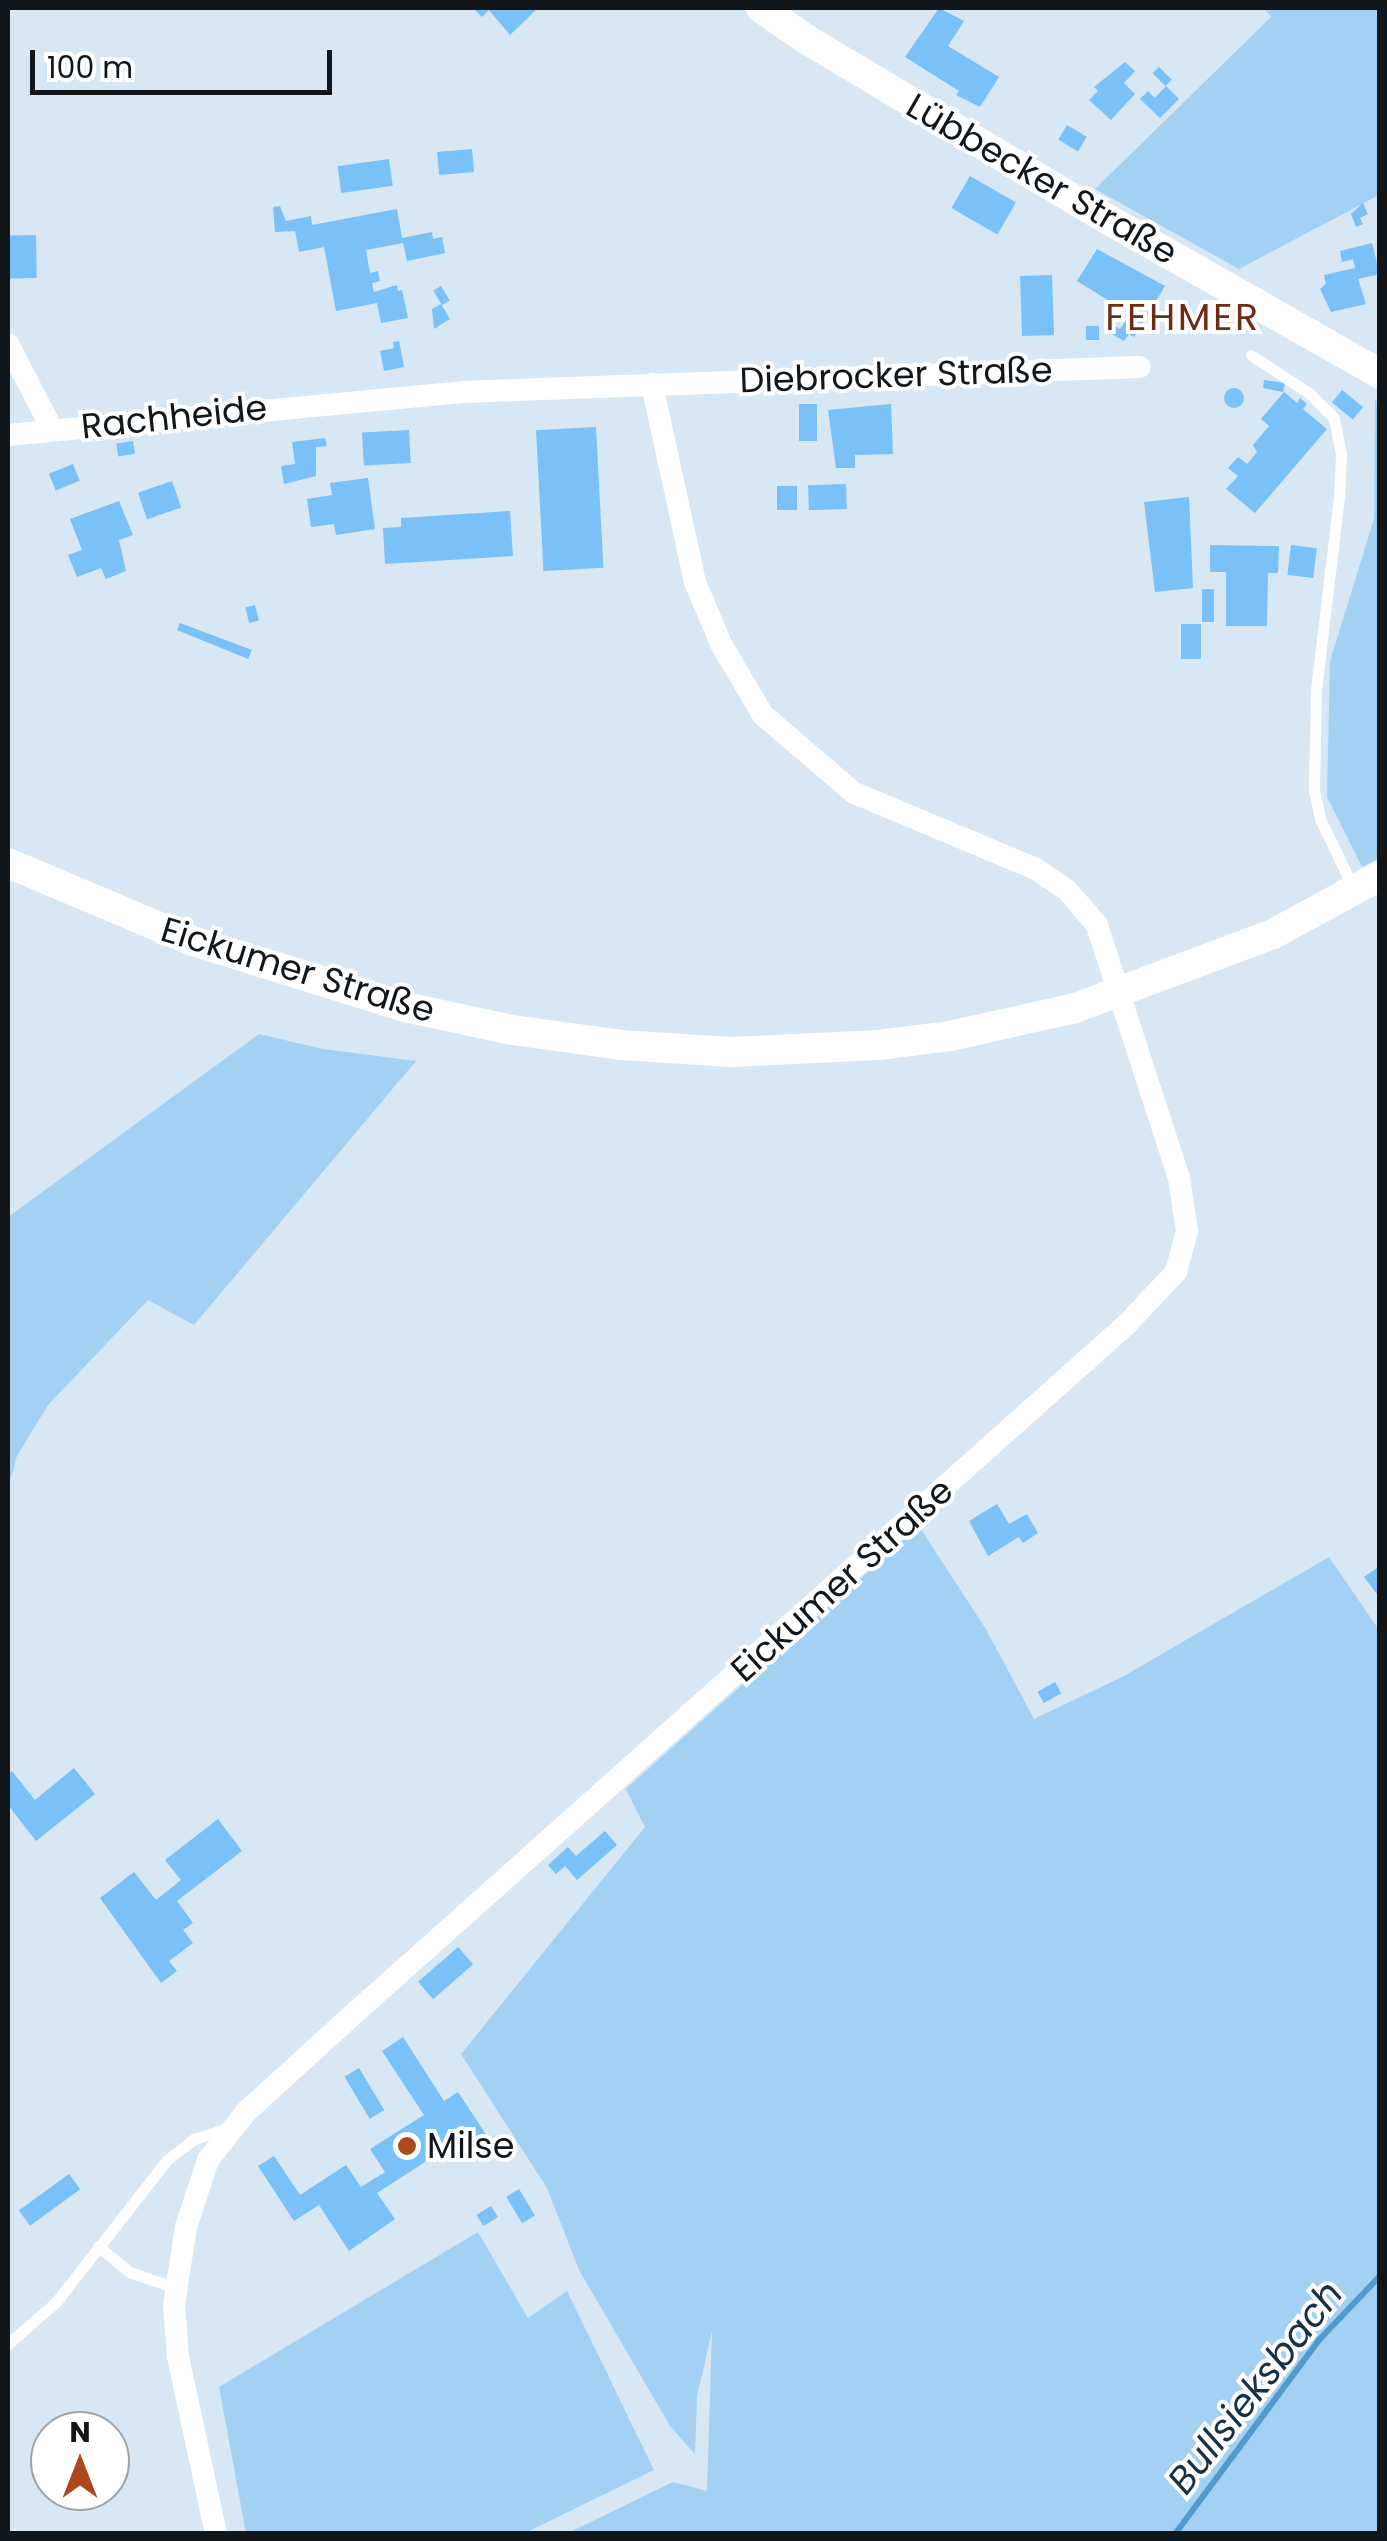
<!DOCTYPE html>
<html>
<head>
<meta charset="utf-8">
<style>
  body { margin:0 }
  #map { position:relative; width:1387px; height:2541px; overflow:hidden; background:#d7e7f4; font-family:Poppins,sans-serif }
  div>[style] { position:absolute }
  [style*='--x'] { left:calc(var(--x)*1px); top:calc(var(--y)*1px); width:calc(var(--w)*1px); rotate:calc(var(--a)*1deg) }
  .green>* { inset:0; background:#a3d1f4 }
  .stream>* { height:6px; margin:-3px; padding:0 3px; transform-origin:3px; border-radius:3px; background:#5299cc }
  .building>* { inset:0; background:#79c1f6; transform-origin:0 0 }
  .round { border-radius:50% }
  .service>* { height:11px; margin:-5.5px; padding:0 5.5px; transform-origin:5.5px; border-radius:5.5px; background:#fff }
  .minor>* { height:22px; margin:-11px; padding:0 11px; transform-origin:11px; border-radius:11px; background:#fff }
  .secondary>* { height:30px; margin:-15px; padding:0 15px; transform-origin:15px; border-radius:15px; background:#fff }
  .dots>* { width:28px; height:28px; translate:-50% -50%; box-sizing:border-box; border:5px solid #fff; border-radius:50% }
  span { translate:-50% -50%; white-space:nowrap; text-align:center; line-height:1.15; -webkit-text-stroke:8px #fff; paint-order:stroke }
  .street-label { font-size:35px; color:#10161a }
  .poi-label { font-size:35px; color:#10161a }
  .left { translate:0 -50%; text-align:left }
  .neighbourhood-label { font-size:38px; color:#6d2c13; letter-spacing:2.5px }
  .water-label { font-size:38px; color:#133248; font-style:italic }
  .frame { position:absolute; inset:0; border:10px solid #10161a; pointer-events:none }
  .north { position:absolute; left:30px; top:2411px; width:100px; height:100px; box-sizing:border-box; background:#fff; border:2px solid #9fa2a3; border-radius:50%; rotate:0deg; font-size:28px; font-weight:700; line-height:40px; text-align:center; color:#10161a }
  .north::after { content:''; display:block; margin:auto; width:35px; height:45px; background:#ad471e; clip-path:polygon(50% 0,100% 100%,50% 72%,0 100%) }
  .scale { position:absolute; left:30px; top:50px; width:302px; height:45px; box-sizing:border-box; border:5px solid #10161a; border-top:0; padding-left:12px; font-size:30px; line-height:35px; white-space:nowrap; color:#10161a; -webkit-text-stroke:8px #fff; paint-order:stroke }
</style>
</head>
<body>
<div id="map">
  <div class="green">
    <i style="clip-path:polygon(1264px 8px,1379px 8px,1379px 195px,1239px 269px,1095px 189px,1271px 17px)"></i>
    <i style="clip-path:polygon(1375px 400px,1380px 403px,1380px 858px,1362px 867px,1327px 797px,1330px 661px,1374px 519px)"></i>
    <i style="clip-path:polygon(259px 1034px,323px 1049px,416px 1061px,194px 1325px,148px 1300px,48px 1405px,17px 1456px,8px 1488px,8px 1217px)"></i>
    <i style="clip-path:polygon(919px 1526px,987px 1631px,1034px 1719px,1124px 1676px,1329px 1557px,1379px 1630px,1379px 2533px,568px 2533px,673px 2482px,707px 2491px,712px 2331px,697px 2396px,695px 2454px,670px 2426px,579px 2270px,547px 2188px,461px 2054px,645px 1827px,626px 1789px)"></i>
    <i style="clip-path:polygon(478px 2232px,528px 2318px,567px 2291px,654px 2470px,525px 2533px,246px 2533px,219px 2387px)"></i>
  </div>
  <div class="stream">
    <i style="--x:1175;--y:2534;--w:242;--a:-53.4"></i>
    <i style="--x:1319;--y:2340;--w:88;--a:-46.4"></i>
  </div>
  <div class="building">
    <i style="clip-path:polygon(473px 8px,538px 8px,510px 35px,489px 10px,482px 17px)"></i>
    <i style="clip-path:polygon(939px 8px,964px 21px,948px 46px,999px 77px,980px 107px,956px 95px,959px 91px,905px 57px)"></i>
    <i style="clip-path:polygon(1125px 62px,1135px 71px,1124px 83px,1135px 94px,1111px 120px,1089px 100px,1098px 91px,1094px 87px)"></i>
    <i style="left:1159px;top:67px;width:18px;height:9px;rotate:45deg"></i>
    <i style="clip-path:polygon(1166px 86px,1179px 99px,1160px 118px,1140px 99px,1148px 91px,1155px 98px)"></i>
    <i style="left:1067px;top:125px;width:23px;height:17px;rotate:31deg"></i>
    <i style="left:472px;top:149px;width:23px;height:35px;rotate:85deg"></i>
    <i style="left:389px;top:159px;width:27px;height:52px;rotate:82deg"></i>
    <i style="left:970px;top:176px;width:53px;height:37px;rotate:30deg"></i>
    <i style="clip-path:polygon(1363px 203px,1368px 214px,1360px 218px,1363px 224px,1356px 227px,1351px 214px)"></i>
    <i style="clip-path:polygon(280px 206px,286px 221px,311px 216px,312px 225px,397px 209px,402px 238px,432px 232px,433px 239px,442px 237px,445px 253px,407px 261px,403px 243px,366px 250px,370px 273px,378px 271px,380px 281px,372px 283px,374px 292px,397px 285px,398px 291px,402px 290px,408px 318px,381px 323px,377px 303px,336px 311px,324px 247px,299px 252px,295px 231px,275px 232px,273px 207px)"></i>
    <i style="left:36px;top:235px;width:43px;height:28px;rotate:89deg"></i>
    <i style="clip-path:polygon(1372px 243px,1380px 274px,1358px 279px,1366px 304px,1331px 312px,1320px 289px,1326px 284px,1324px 275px,1355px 268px,1353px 259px,1342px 262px,1340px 251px)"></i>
    <i style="clip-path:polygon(1097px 249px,1165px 286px,1134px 337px,1129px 334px,1124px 341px,1110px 333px,1115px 326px,1120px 329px,1130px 314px,1077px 281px)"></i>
    <i style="left:1052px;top:275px;width:60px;height:32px;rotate:88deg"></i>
    <i style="left:441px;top:286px;width:17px;height:9px;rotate:59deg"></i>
    <i style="clip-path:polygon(441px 304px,450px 319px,434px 329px,432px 309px)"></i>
    <i style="left:1086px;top:326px;width:13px;height:14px"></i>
    <i style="clip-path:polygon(399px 341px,404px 367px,384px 371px,380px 351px,394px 348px,393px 342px)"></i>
    <i style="clip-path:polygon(1264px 380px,1285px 383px,1283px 392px,1263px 388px)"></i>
    <i class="round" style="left:1224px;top:388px;width:20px;height:20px"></i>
    <i style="left:1342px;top:390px;width:27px;height:16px;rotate:39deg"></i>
    <i style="clip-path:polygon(1284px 392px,1297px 403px,1300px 398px,1307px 404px,1303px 409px,1327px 429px,1255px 513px,1226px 489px,1238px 476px,1228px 468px,1238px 457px,1247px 464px,1257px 452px,1253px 445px,1269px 426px,1261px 419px)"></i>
    <i style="left:799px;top:404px;width:18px;height:37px"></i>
    <i style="clip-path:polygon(891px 404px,893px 454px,855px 455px,855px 468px,836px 468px,828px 410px)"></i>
    <i style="left:596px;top:427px;width:141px;height:60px;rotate:87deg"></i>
    <i style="left:409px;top:430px;width:33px;height:47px;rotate:87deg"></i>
    <i style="clip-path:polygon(325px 438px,327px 446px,316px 447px,316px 476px,284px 484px,281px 466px,295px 464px,292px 442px)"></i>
    <i style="left:133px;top:441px;width:13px;height:17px;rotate:81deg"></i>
    <i style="left:73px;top:464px;width:18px;height:26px;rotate:68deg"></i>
    <i style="clip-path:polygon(368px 478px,375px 529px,336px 535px,334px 524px,311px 527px,307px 499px,332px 495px,330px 483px)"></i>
    <i style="left:172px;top:481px;width:28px;height:36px;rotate:71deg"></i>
    <i style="left:846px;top:484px;width:25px;height:38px;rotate:88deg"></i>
    <i style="left:797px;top:486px;width:24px;height:20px;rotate:90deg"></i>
    <i style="clip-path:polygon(1189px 497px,1193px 588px,1155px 592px,1144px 502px)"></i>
    <i style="clip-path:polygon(119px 501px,133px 535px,119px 540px,126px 571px,106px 579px,101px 568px,77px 577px,68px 555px,82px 550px,70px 519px)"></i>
    <i style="clip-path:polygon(510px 511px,513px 556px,385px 564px,383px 528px,401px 527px,401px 518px)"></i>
    <i style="clip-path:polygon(1210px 545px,1279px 546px,1278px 573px,1268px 573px,1267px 626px,1226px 626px,1226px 572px,1210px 572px)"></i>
    <i style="left:1291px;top:545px;width:26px;height:30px;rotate:7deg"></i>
    <i style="left:1202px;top:589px;width:12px;height:33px"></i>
    <i style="left:255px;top:605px;width:16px;height:10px;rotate:76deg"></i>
    <i style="clip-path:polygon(180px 623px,252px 650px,248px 659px,177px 630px)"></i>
    <i style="left:1181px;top:624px;width:20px;height:35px"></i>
    <i style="clip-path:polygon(997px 1504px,1009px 1524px,1027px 1514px,1038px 1533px,1023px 1543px,1019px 1537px,988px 1556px,969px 1521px)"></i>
    <i style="clip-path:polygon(1380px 1566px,1380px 1598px,1364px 1577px)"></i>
    <i style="left:1055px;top:1682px;width:13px;height:20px;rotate:61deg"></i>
    <i style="clip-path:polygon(74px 1768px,95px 1794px,36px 1841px,8px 1805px,8px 1775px,12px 1771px,35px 1800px)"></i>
    <i style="clip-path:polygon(218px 1819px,242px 1851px,177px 1901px,193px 1923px,183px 1930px,193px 1943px,169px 1961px,177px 1971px,161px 1983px,100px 1898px,134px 1872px,156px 1900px,181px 1880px,165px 1860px)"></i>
    <i style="clip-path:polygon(605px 1831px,617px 1845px,577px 1880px,565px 1866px,556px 1874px,548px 1865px,568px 1847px,576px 1856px)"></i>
    <i style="left:458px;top:1947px;width:23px;height:53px;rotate:49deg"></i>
    <i style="clip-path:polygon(403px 2037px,444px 2101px,458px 2092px,491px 2142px,466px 2158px,456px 2142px,377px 2193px,395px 2219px,349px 2251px,319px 2205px,294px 2221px,258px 2166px,274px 2156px,300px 2195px,346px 2165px,361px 2187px,385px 2172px,370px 2149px,424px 2115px,382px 2051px)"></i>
    <i style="left:359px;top:2068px;width:49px;height:17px;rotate:59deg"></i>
    <i style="left:69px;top:2174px;width:19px;height:62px;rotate:54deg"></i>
    <i style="left:519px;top:2189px;width:31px;height:15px;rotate:59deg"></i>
    <i style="left:491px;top:2206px;width:13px;height:17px;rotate:58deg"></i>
  </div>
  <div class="service">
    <i style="--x:1251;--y:355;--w:69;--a:33.2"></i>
    <i style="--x:1309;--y:393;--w:35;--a:45"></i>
    <i style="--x:1334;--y:418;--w:38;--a:79"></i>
    <i style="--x:1341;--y:455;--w:42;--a:92.7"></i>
    <i style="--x:1339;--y:497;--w:195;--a:96.8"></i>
    <i style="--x:1316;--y:691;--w:99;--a:91.2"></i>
    <i style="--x:1314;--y:790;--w:30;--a:78"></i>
    <i style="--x:1320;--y:819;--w:76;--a:64.1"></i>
    <i style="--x:98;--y:2246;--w:40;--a:40"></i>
    <i style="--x:129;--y:2272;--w:50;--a:18.8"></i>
    <i style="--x:8;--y:2344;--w:64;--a:-41.2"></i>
    <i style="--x:56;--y:2302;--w:180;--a:-52"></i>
    <i style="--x:167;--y:2160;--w:34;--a:-38"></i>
    <i style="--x:194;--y:2139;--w:35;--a:-18"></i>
  </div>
  <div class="minor">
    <i style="--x:8;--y:344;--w:96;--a:62.6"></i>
    <i style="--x:8;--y:435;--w:456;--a:-5.4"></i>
    <i style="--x:462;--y:392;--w:678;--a:-2.11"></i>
    <i style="--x:216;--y:2534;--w:181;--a:-102.1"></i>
    <i style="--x:178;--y:2357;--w:52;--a:-94.4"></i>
    <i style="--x:174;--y:2305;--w:79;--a:-81.3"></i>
    <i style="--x:186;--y:2227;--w:71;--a:-71.8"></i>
    <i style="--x:208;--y:2160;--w:63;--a:-51.5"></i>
    <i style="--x:247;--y:2111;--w:149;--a:-42.3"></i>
    <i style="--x:357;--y:2011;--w:1032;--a:-41.74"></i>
    <i style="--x:1127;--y:1324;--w:71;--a:-46.7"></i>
    <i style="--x:1176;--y:1272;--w:42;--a:-75"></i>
    <i style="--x:1187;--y:1231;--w:54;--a:-98.6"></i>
    <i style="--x:1179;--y:1178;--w:266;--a:-108"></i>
    <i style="--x:1097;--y:925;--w:46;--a:-130.6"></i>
    <i style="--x:1067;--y:890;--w:37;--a:-146"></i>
    <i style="--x:1036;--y:869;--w:197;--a:-157.3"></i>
    <i style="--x:854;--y:793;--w:120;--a:-139.4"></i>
    <i style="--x:763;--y:715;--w:80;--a:-120.7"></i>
    <i style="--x:722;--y:646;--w:69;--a:-112.9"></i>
    <i style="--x:695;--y:582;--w:203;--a:-102.3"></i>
  </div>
  <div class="secondary">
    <i style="--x:761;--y:8;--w:55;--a:34.6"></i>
    <i style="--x:806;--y:39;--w:345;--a:30.9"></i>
    <i style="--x:1102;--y:216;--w:320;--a:29.6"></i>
    <i style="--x:8;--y:863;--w:201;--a:22.9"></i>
    <i style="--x:193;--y:941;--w:222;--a:17.3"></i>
    <i style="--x:405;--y:1007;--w:109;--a:12.1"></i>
    <i style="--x:512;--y:1030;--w:110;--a:7.8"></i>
    <i style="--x:621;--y:1045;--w:110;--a:3.6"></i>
    <i style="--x:731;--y:1052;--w:148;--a:-2.7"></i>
    <i style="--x:879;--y:1045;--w:72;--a:-7.2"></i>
    <i style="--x:950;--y:1036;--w:128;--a:-12.6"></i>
    <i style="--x:1075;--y:1008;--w:211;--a:-20.5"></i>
    <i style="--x:1273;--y:934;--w:122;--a:-28.5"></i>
  </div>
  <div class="dots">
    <i style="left:407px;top:2146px;background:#ad471e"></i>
  </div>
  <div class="street-label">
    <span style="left:1042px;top:179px;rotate:30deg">Lübbecker Straße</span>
    <span style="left:896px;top:375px;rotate:-2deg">Diebrocker Straße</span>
    <span style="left:174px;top:417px;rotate:-6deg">Rachheide</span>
    <span style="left:298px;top:970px;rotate:17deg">Eickumer Straße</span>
    <span style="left:842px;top:1580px;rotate:-42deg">Eickumer Straße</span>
  </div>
  <div class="poi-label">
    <span class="left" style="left:427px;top:2146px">Milse</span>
  </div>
  <div class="neighbourhood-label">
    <span style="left:1183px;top:317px">FEHMER</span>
  </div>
  <div class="water-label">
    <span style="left:1255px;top:2387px;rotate:-52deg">Bullsieksbach</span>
  </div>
  <div class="frame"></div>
  <div class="north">N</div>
  <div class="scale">100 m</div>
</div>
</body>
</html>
